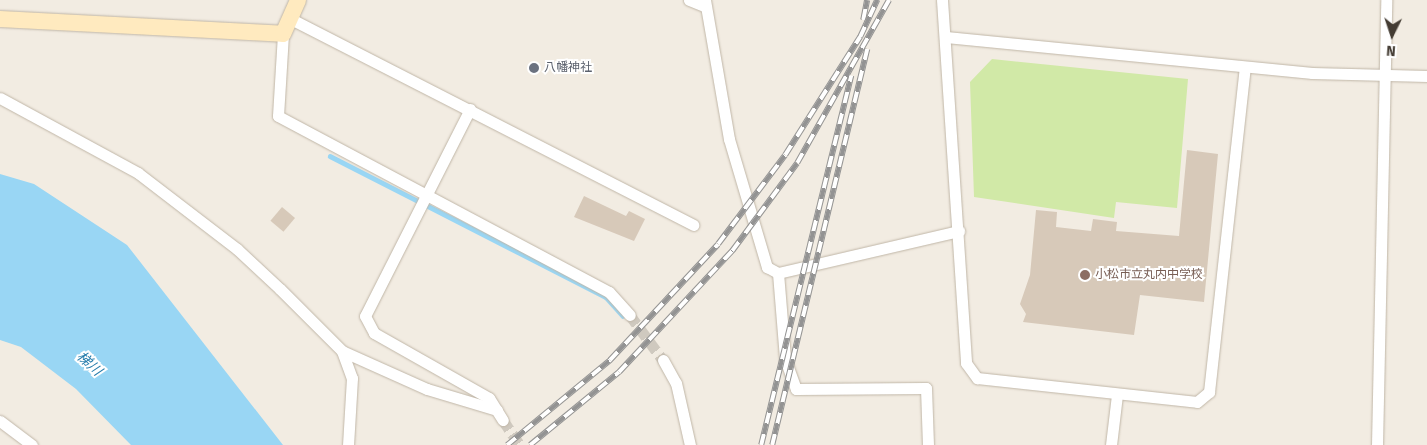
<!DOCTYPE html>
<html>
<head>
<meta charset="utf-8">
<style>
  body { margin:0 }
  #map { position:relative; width:1427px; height:445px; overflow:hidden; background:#f2ece2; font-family:"Fira Sans","Noto Sans JP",sans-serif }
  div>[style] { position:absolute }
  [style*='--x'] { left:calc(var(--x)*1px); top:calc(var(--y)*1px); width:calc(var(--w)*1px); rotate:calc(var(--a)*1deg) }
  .green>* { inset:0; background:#d1e9a7 }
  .water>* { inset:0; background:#99d6f4 }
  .stream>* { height:4.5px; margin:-2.25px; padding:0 2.25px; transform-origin:2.25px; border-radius:2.25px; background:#99d6f4 }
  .building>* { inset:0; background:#d7c9b9; transform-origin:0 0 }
  .street-tunnel>* { height:11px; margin-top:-5.5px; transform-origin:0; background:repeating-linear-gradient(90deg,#cfc9bf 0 11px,transparent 0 16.5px) }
  .roads { filter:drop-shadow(0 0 1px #c0b6a7) drop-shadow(0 0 1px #c0b6a7) }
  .street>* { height:11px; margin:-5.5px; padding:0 5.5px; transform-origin:5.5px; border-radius:5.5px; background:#fff }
  .secondary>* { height:16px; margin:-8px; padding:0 8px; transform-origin:8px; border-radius:8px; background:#ffeabf }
  .rail>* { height:5.5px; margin-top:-2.75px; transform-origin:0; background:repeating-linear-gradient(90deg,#fff 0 11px,#939393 0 22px); box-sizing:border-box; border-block:1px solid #939393 }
  .dots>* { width:14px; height:14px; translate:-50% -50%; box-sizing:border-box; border:2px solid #fff; border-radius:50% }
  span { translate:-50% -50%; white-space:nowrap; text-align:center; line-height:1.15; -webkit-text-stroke:4px #fff; paint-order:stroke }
  .worship-label { font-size:12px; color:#5b616d }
  .left { translate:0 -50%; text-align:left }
  .education-label { font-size:12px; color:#785e54 }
  .water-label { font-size:14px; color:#267dac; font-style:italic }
  .north { position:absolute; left:1367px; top:10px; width:50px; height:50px; -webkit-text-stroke:4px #fff; paint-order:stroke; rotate:184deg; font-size:14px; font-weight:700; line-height:20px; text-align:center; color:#433b32 }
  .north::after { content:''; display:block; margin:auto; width:18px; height:22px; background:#433b32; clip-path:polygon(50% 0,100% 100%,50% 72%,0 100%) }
</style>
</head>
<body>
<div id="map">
  <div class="green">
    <i style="clip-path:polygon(992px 59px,1188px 79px,1177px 208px,1116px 202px,1114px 218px,974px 197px,970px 82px)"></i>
  </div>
  <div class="water">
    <i style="clip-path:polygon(0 174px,34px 184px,127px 245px,283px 445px,131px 445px,76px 389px,21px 347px,0 340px)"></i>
  </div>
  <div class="stream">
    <i style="--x:330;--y:156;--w:97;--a:27.1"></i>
    <i style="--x:428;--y:206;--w:200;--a:27.1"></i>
    <i style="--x:606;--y:297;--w:25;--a:48"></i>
  </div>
  <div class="building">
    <i style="clip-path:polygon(1187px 150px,1218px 154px,1204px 302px,1140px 295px,1134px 335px,1023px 322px,1026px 314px,1020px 304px,1030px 275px,1036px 210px,1057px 212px,1056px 227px,1091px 231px,1093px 219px,1117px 222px,1116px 231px,1179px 236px)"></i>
    <i style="clip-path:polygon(584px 196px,626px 216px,629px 211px,645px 219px,634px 241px,574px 217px)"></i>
    <i style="left:282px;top:207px;width:17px;height:18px;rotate:40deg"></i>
  </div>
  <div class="street-tunnel">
    <i style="--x:630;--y:315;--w:56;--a:53.7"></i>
    <i style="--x:503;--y:420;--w:30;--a:56"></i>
  </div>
  <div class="roads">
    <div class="street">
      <i style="--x:689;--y:0;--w:18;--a:22"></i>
      <i style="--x:705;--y:0;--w:141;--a:80.2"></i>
      <i style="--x:729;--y:139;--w:134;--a:73.5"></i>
      <i style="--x:767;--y:267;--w:13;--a:29"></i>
      <i style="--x:778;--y:273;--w:186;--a:-13.1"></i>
      <i style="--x:942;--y:0;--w:364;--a:86.2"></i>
      <i style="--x:966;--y:363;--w:19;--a:54"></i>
      <i style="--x:977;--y:378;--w:221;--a:6.2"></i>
      <i style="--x:1197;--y:402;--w:16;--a:-40"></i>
      <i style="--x:1209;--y:392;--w:326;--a:-83.7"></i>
      <i style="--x:291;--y:19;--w:452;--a:27.1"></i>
      <i style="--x:283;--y:34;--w:82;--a:93.5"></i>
      <i style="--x:278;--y:116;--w:375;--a:28"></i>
      <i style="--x:609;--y:292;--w:31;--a:48"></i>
      <i style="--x:946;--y:37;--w:368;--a:5.6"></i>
      <i style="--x:1312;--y:73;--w:115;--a:1.5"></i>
      <i style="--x:0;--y:98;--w:157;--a:28.5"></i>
      <i style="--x:138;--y:173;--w:125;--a:37.5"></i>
      <i style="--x:237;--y:249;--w:59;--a:42.9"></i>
      <i style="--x:280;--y:289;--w:88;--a:45"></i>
      <i style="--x:342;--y:351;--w:29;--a:70"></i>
      <i style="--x:352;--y:378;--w:67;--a:93.4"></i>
      <i style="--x:470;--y:109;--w:232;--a:116.9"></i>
      <i style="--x:365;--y:316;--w:19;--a:62"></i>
      <i style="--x:374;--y:333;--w:132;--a:29.5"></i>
      <i style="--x:489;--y:398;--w:26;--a:58"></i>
      <i style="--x:778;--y:273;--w:86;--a:85.3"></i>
      <i style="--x:785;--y:359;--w:32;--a:70"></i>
      <i style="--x:796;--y:389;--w:130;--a:-0.4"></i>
      <i style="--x:926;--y:388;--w:57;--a:88"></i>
      <i style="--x:342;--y:351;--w:93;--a:24.1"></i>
      <i style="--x:427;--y:389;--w:73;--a:16.7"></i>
      <i style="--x:663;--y:360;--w:26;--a:61"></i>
      <i style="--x:676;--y:383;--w:64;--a:77.3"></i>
      <i style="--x:0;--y:421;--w:40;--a:37"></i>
      <i style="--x:1111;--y:445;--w:50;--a:-83.2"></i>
      <i style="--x:1377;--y:445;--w:445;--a:-88.8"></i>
    </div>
    <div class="secondary">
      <i style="--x:0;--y:19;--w:283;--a:3"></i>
      <i style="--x:283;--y:34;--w:37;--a:-66"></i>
    </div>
  </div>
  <div class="rail">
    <i style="--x:863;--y:20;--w:20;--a:-79"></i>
    <i style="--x:507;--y:445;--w:134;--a:-39.5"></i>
    <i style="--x:610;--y:360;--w:158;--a:-47"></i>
    <i style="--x:718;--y:244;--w:111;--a:-53"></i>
    <i style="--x:785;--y:155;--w:140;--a:-57.6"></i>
    <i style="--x:860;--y:37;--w:41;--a:-65.3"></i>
    <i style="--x:530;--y:445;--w:115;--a:-39.4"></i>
    <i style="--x:619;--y:372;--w:166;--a:-47"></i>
    <i style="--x:732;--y:251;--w:109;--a:-53.5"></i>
    <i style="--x:797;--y:163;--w:187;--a:-60.6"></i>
    <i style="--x:761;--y:445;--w:380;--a:-76.3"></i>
    <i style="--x:772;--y:445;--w:407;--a:-76.5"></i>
  </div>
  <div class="dots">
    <i style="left:534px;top:68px;background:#6b7280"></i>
    <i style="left:1085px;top:275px;background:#8d6e63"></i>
  </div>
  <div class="worship-label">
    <span class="left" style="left:544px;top:68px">八幡神社</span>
  </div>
  <div class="education-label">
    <span class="left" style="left:1095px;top:275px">小松市立丸内中学校</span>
  </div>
  <div class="water-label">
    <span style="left:89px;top:364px;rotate:42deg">梯川</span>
  </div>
  <div class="north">N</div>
</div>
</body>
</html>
